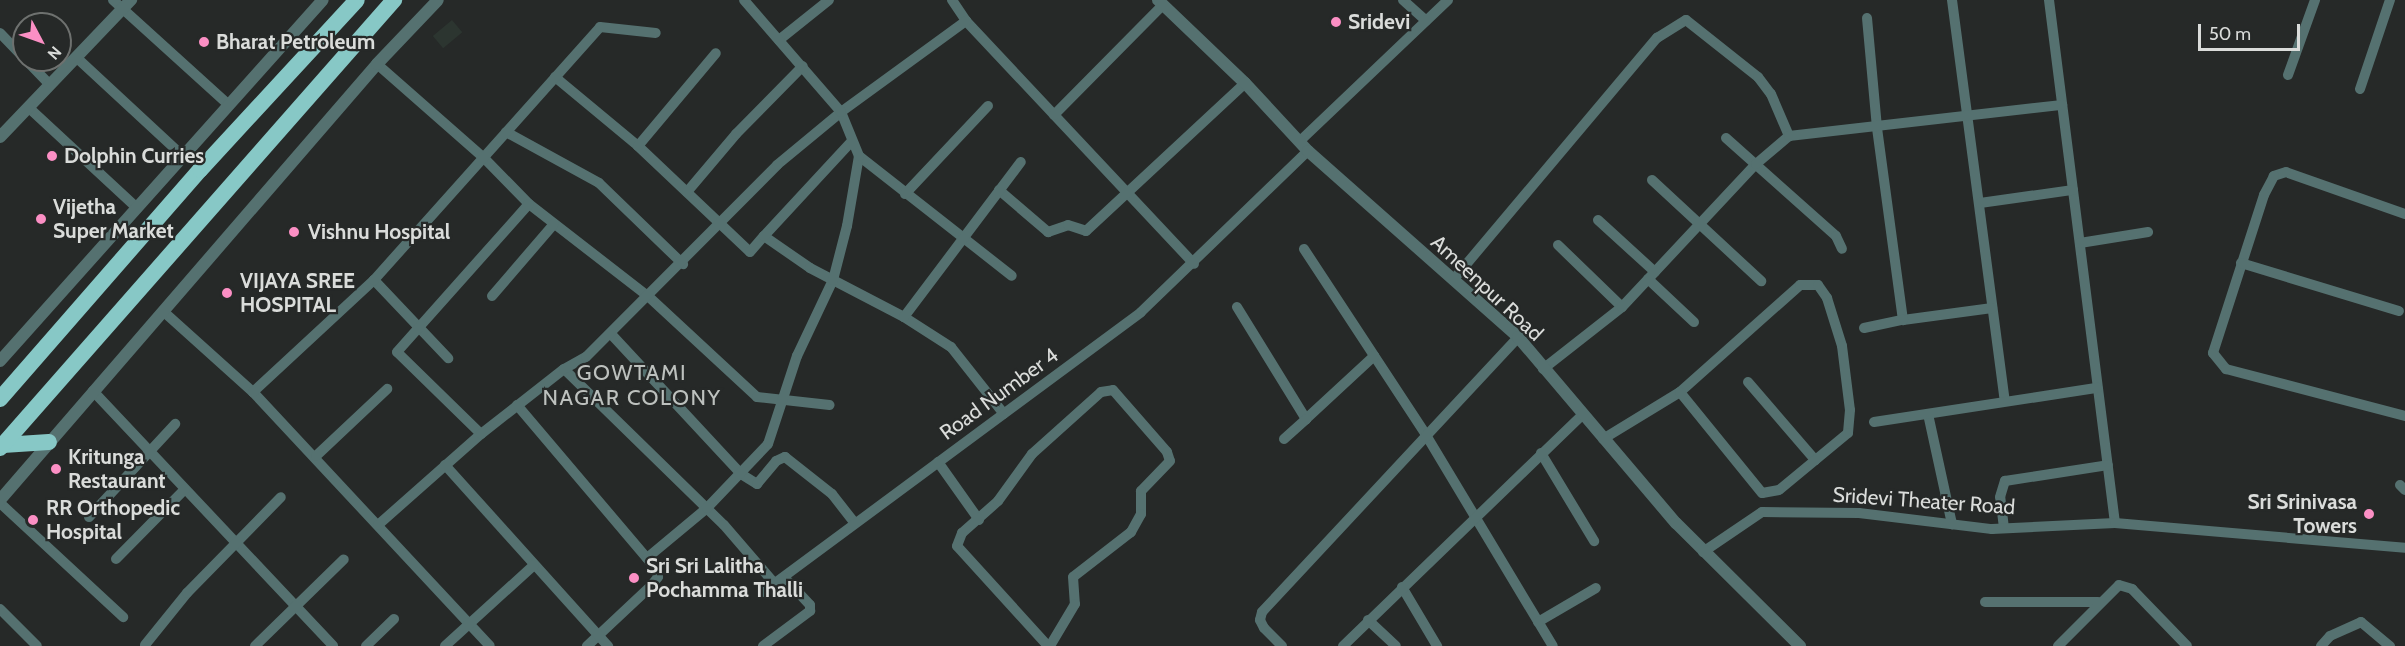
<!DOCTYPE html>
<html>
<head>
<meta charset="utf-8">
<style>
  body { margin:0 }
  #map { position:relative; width:2405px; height:646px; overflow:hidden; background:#262928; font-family:Cabin,sans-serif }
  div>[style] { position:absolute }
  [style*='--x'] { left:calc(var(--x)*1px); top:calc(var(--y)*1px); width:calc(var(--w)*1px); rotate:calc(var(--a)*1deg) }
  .built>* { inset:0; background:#2c3530; transform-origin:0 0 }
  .minor>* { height:10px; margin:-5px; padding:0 5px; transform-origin:5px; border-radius:5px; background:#557170 }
  .tertiary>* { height:12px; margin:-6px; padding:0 6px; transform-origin:6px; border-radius:6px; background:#557170 }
  .trunk>* { height:16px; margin:-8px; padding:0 8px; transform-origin:8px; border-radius:8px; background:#87c8c6 }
  .dots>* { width:16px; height:16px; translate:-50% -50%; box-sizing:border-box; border:3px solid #262928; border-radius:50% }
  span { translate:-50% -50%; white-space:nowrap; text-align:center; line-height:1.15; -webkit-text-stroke:4.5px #262928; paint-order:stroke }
  .poi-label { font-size:21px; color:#dadcda; font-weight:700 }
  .left { translate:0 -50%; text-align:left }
  .right { translate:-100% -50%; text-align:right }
  .street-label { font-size:21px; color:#dadcda }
  .neighbourhood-label { font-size:22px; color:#bdc1be; letter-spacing:1.5px }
  .north { position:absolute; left:12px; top:12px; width:60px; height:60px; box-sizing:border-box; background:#262928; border:2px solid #6e716f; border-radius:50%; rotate:131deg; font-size:16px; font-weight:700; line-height:24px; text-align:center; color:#dadcda }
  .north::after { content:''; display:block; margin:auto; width:21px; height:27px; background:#fb8fc4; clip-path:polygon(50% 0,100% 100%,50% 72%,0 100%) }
  .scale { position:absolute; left:2198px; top:24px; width:102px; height:27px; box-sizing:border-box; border:3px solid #dadcda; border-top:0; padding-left:8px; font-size:18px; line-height:21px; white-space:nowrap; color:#dadcda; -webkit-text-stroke:4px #262928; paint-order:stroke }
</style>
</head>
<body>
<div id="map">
  <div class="built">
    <i style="left:452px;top:20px;width:16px;height:25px;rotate:50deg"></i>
  </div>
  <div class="minor">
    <i style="--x:113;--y:0;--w:156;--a:42.2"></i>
    <i style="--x:952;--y:0;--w:25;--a:56"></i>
    <i style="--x:966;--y:21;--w:333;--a:46.8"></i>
    <i style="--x:1403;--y:0;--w:31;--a:42"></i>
    <i style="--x:1952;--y:0;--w:403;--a:82.5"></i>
    <i style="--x:2049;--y:0;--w:527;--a:82.81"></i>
    <i style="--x:1867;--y:18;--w:110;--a:84.8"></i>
    <i style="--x:1877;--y:128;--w:194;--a:82.3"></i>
    <i style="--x:1903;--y:320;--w:90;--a:-7.7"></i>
    <i style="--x:0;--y:33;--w:35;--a:46"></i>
    <i style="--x:779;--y:40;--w:64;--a:-38.7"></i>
    <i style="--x:77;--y:58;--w:144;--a:42.8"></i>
    <i style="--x:26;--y:60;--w:33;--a:46"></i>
    <i style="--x:377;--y:64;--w:142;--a:41.3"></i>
    <i style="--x:484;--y:158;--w:64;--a:45.6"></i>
    <i style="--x:529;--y:204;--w:152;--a:37.8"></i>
    <i style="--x:649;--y:297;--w:147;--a:42.8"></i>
    <i style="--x:757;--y:397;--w:73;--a:6.3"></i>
    <i style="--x:2288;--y:75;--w:80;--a:-70.2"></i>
    <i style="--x:555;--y:77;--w:108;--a:39.7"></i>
    <i style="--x:638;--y:146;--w:154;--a:43.4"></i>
    <i style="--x:750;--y:252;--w:21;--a:-49"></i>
    <i style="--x:764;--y:236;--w:56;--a:34.8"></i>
    <i style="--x:810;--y:268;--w:106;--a:27.5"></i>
    <i style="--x:904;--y:317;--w:56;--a:32.6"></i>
    <i style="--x:951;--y:347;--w:85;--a:51.7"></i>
    <i style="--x:2360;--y:89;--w:94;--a:-71.4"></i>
    <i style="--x:28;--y:107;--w:149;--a:42.8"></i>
    <i style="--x:1054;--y:115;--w:155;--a:-45.3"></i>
    <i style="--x:506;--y:132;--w:106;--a:28.7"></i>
    <i style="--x:599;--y:183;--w:117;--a:44"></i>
    <i style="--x:1726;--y:138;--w:147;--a:41.7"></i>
    <i style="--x:1836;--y:236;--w:14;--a:65"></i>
    <i style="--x:1301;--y:140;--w:203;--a:-43.6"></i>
    <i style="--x:638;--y:146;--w:121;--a:-50"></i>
    <i style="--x:859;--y:156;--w:194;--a:38.1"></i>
    <i style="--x:1652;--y:180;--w:149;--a:42.8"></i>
    <i style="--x:999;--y:190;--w:65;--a:40.6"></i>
    <i style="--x:1048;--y:232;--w:21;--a:-19"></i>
    <i style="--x:1068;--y:225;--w:19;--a:18"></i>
    <i style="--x:1086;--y:231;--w:217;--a:-42.9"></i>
    <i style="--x:687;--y:192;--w:76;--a:-49.8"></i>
    <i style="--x:736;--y:134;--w:95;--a:-45.4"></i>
    <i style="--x:905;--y:194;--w:121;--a:-46.7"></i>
    <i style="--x:1980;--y:203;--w:94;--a:-8"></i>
    <i style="--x:2405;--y:214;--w:126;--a:-160.6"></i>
    <i style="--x:2286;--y:172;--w:13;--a:162"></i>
    <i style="--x:2274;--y:176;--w:21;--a:118"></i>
    <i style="--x:2264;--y:195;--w:166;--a:107.9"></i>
    <i style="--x:2213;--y:353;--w:21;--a:51"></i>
    <i style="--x:2226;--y:369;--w:185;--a:14.7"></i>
    <i style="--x:1598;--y:220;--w:77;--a:42.4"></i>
    <i style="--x:764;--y:236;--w:129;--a:-47.2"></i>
    <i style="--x:2080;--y:243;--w:69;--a:-9.2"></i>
    <i style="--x:1558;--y:245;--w:89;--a:44.1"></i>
    <i style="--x:1304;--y:249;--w:222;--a:56.7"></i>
    <i style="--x:1426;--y:435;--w:246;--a:59"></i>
    <i style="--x:2241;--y:263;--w:165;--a:16.9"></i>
    <i style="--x:1648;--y:279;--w:63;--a:43.1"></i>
    <i style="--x:374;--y:280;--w:108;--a:46.5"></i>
    <i style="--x:1453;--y:280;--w:317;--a:-49.9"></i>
    <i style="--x:1657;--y:38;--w:34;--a:-32"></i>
    <i style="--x:1686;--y:20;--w:92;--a:38.4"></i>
    <i style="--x:1758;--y:77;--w:21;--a:53"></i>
    <i style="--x:1771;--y:94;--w:46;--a:66.8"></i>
    <i style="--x:492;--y:296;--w:95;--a:-49.3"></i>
    <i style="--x:1237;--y:307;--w:132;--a:58.4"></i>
    <i style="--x:1306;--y:419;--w:93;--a:-42.8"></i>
    <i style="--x:164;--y:312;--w:120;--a:42"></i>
    <i style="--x:253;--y:392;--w:347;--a:47"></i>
    <i style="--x:904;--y:317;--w:194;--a:-53"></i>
    <i style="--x:1864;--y:328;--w:40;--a:-12"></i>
    <i style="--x:611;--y:334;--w:191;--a:47.1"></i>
    <i style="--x:741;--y:474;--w:19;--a:32"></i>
    <i style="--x:757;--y:484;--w:30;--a:-50"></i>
    <i style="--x:776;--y:461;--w:10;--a:-24"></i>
    <i style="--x:785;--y:457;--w:60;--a:38.2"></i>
    <i style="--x:832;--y:494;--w:37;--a:52"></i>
    <i style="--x:564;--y:369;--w:223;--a:44.3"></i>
    <i style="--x:724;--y:525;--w:78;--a:49.2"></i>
    <i style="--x:1543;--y:369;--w:100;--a:-38.1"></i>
    <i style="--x:1622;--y:307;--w:196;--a:-46.9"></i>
    <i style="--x:1756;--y:164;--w:43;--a:-40.3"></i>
    <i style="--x:1789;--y:136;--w:275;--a:-6.5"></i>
    <i style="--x:1748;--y:382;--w:103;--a:49.3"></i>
    <i style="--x:93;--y:391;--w:350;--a:46.7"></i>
    <i style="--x:253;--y:392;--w:165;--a:-42.8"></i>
    <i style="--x:374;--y:280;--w:339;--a:-48.2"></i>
    <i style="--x:600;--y:27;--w:56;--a:6.1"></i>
    <i style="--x:517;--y:405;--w:216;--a:49.7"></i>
    <i style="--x:657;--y:570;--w:7;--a:82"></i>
    <i style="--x:658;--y:577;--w:11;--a:128"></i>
    <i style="--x:651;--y:586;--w:88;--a:136.8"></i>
    <i style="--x:1928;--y:414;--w:113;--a:77.7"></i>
    <i style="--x:1874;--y:422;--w:226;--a:-8.7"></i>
    <i style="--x:481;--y:434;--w:117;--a:-135.7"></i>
    <i style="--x:397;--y:352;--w:198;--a:-48.3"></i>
    <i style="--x:1284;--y:439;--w:30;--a:-42"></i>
    <i style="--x:1603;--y:439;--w:90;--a:-31.4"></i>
    <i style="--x:1680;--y:392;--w:161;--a:-41.7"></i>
    <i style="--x:1800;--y:285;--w:18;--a:0"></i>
    <i style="--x:1818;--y:285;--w:16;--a:55"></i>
    <i style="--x:1827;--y:298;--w:50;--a:72.6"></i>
    <i style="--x:1842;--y:346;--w:64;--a:82.9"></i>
    <i style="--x:1850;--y:410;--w:23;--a:95"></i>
    <i style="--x:1848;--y:433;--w:89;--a:140.4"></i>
    <i style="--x:1779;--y:490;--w:17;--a:170"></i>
    <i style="--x:1762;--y:493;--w:130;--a:-129.1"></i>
    <i style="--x:1541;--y:453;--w:103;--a:58.9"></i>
    <i style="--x:316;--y:456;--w:98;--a:-43.3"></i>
    <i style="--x:938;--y:462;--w:71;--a:54.7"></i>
    <i style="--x:445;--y:465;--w:244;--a:48"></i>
    <i style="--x:2400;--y:485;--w:7;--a:45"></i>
    <i style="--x:0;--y:503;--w:168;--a:42.8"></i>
    <i style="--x:89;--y:517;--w:127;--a:-47.2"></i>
    <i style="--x:378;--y:525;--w:137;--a:-41.5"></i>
    <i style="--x:481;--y:434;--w:105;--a:-38.1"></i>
    <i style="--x:564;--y:369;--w:25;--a:-29"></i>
    <i style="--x:586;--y:357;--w:271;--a:-45.1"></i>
    <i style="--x:777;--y:165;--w:83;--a:-39.6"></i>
    <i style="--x:841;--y:112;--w:155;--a:-36.1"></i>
    <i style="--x:2004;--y:528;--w:31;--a:-97"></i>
    <i style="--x:2000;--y:497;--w:17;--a:-73"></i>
    <i style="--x:2005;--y:481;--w:104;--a:-8.8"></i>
    <i style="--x:1703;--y:552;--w:71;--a:-34.1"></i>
    <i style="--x:1762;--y:512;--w:97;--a:0.6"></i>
    <i style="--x:1859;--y:513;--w:134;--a:6.9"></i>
    <i style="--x:1992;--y:529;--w:123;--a:-2.8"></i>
    <i style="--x:2115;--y:523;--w:291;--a:4.9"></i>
    <i style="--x:647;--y:558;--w:78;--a:-39.8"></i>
    <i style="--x:707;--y:508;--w:88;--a:-46.4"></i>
    <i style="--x:768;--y:444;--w:93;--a:-71.8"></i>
    <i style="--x:797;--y:356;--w:84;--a:-64.7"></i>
    <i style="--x:833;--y:280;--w:56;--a:-75.5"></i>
    <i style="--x:847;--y:226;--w:71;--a:-80.3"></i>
    <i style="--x:859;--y:156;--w:48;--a:-112.2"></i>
    <i style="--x:841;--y:112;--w:148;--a:-130.9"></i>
    <i style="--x:116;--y:559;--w:98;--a:-45.4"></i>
    <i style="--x:1402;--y:587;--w:69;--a:59.3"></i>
    <i style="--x:763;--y:592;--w:470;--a:-36.5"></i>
    <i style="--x:1141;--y:312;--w:232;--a:-44"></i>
    <i style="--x:1985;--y:602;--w:113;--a:0"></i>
    <i style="--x:0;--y:609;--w:52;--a:45"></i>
    <i style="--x:1368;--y:620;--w:38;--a:43"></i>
    <i style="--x:1538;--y:622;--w:67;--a:-30.4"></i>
    <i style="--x:145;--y:645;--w:67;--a:-51.1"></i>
    <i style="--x:187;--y:593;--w:134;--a:-45.6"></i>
    <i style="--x:255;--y:646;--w:124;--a:-44.3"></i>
    <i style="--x:366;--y:646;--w:39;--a:-44"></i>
    <i style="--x:445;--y:646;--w:120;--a:-42.3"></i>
    <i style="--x:763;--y:646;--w:59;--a:-36.7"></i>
    <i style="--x:810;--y:611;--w:6;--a:-90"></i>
    <i style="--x:810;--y:605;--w:38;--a:-133"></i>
    <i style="--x:1048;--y:646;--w:135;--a:-132.3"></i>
    <i style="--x:957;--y:546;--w:14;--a:-69"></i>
    <i style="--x:962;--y:533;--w:48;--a:-41.6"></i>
    <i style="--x:998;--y:501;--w:58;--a:-54.1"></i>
    <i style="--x:1032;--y:454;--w:93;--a:-41.9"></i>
    <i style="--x:1101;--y:392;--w:12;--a:-9"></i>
    <i style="--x:1113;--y:390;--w:82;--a:48.9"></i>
    <i style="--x:1167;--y:452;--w:9;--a:72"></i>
    <i style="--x:1170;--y:461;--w:42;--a:134"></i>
    <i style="--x:1141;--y:491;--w:23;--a:90"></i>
    <i style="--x:1141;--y:514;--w:21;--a:119"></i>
    <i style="--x:1131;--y:532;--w:73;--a:142.2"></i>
    <i style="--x:1073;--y:577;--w:27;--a:86"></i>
    <i style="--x:1075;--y:604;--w:49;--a:120.8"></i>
    <i style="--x:1282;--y:646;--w:25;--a:-135"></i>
    <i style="--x:1264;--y:628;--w:9;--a:-117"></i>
    <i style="--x:1260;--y:620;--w:8;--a:-76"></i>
    <i style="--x:1262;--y:612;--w:376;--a:-47"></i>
    <i style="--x:1343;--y:646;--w:334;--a:-44"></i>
    <i style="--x:2058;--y:646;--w:86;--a:-45"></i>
    <i style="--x:2119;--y:585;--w:14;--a:17"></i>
    <i style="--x:2132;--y:589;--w:79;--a:46"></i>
    <i style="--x:2321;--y:646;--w:13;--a:-48"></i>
    <i style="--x:2330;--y:636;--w:34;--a:-24"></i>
    <i style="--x:2361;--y:622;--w:38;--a:40"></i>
  </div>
  <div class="tertiary">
    <i style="--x:1158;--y:0;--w:120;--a:43.7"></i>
    <i style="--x:1245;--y:83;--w:93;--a:47.2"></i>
    <i style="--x:1308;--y:151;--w:281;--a:41.5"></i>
    <i style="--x:1518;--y:337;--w:244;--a:49.7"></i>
    <i style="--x:1676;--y:523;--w:175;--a:44.8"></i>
    <i style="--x:0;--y:137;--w:190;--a:-46.3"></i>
    <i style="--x:0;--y:361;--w:484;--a:-48.2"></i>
    <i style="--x:0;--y:500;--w:576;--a:-49.15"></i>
    <i style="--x:377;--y:64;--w:88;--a:-46.4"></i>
  </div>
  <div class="trunk">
    <i style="--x:0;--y:399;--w:304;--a:-48.9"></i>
    <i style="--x:200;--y:170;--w:231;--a:-47.3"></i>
    <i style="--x:3;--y:445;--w:46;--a:-3.7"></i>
    <i style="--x:0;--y:448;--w:597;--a:-48.67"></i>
  </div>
  <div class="dots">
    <i style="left:1336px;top:22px;background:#fb8fc4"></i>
    <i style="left:204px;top:42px;background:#fb8fc4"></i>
    <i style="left:52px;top:156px;background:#fb8fc4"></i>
    <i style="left:41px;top:219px;background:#fb8fc4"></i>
    <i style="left:294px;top:232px;background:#fb8fc4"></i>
    <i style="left:227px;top:293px;background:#fb8fc4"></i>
    <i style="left:56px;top:469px;background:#fb8fc4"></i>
    <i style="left:2369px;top:514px;background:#fb8fc4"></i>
    <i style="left:33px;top:520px;background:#fb8fc4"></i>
    <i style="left:634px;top:578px;background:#fb8fc4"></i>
  </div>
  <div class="poi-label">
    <span class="left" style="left:1348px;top:22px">Sridevi</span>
    <span class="left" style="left:216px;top:42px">Bharat Petroleum</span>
    <span class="left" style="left:64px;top:156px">Dolphin Curries</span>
    <span class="left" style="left:53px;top:219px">Vijetha<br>Super Market</span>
    <span class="left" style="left:308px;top:232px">Vishnu Hospital</span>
    <span class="left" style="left:240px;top:293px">VIJAYA SREE<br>HOSPITAL</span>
    <span class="left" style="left:68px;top:469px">Kritunga<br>Restaurant</span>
    <span class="right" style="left:2357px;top:514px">Sri Srinivasa<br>Towers</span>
    <span class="left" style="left:46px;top:520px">RR Orthopedic<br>Hospital</span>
    <span class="left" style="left:646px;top:578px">Sri Sri Lalitha<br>Pochamma Thalli</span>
  </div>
  <div class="street-label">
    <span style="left:1487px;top:288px;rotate:43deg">Ameenpur Road</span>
    <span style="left:999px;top:394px;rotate:-36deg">Road Number 4</span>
    <span style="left:1924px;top:501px;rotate:4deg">Sridevi Theater Road</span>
  </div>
  <div class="neighbourhood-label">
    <span style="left:632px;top:385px">GOWTAMI<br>NAGAR COLONY</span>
  </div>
  <div class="north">N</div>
  <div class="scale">50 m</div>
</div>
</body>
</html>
